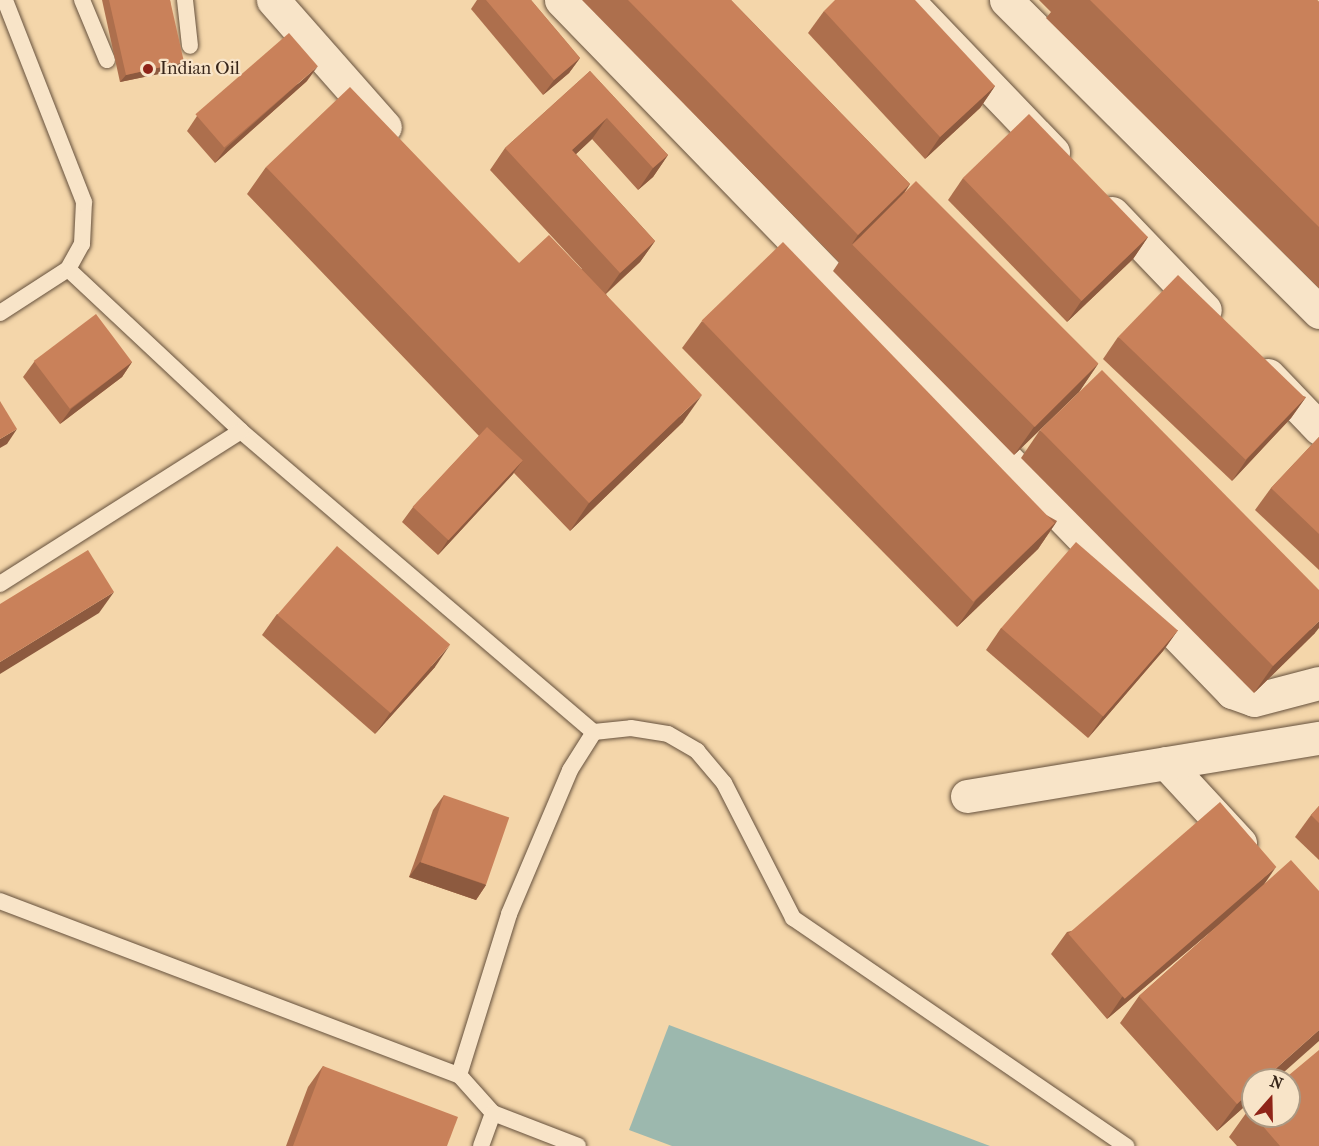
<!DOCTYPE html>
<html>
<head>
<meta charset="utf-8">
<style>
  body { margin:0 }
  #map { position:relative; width:1319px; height:1146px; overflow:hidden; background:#f4d6aa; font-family:"IM FELL French Canon",serif }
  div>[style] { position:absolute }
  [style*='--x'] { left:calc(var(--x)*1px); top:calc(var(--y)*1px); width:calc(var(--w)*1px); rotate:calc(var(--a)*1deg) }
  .water>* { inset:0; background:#9cb8ae }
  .roads { filter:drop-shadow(0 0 2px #66513d) drop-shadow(0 0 2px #66513d) }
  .lane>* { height:16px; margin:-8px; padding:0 8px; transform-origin:8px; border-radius:8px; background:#f8e4c8 }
  .street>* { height:33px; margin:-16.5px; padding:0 16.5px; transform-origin:16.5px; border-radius:16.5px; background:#f8e4c8 }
  .wall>* { inset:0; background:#ad6f4d }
  .shaded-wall>* { inset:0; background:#8d5a3f }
  .building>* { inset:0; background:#c9815a; transform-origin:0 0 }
  .dots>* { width:16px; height:16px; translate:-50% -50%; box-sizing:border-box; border:3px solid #f8e4c8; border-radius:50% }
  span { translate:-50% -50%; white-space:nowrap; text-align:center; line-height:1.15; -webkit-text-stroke:4.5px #f8e4c8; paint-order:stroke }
  .poi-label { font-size:18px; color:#372519 }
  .left { translate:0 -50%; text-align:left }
  .north { position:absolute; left:1241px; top:1068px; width:60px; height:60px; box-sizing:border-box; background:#f8e4c8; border:2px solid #ab9882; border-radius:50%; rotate:20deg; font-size:16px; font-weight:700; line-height:24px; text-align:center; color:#372519 }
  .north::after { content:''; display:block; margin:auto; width:21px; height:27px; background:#8f2418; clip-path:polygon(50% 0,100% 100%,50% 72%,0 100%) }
</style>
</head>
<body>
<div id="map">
  <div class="water">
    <i style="clip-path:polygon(669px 1025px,990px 1146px,672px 1146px,629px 1130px)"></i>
  </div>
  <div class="roads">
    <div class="lane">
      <i style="--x:82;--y:0;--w:65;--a:67.4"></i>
      <i style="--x:185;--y:0;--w:46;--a:83.8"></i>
      <i style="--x:68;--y:269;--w:237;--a:43.1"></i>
      <i style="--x:241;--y:431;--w:464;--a:40.5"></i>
      <i style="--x:0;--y:313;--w:81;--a:-32.9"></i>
      <i style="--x:68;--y:269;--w:29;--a:-61"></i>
      <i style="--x:82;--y:244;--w:42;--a:-87.3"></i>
      <i style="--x:84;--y:202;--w:217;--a:-111.4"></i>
      <i style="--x:0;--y:584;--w:285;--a:-32.4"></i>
      <i style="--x:0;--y:901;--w:491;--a:20.8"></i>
      <i style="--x:459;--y:1075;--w:51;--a:48.2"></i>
      <i style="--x:493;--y:1113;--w:35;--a:110"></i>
      <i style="--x:459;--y:1075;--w:169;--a:-72.7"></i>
      <i style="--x:509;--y:914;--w:156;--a:-67"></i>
      <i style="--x:570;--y:770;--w:45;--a:-57.7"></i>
      <i style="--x:594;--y:732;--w:37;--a:-6"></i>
      <i style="--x:631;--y:728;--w:37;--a:9"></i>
      <i style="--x:668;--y:734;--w:34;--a:30"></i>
      <i style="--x:697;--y:751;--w:42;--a:49.8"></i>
      <i style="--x:724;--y:783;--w:152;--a:62.9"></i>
      <i style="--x:793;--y:918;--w:404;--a:34.4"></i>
      <i style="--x:493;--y:1113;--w:91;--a:21.2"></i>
    </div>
    <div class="street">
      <i style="--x:273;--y:0;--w:169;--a:48.6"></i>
      <i style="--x:561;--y:0;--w:964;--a:45.88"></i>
      <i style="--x:1232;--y:692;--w:23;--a:20"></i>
      <i style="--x:1254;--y:700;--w:67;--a:-14.7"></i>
      <i style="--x:907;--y:0;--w:211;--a:46.2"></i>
      <i style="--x:1006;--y:0;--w:442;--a:44.9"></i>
      <i style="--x:1112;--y:213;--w:134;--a:46.2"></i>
      <i style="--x:1268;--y:375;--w:74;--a:46.1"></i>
      <i style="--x:1166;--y:763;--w:109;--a:47.2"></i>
      <i style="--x:967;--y:796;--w:357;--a:-9.4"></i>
    </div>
  </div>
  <div class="wall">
    <i style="clip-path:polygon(102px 0,170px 0,178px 70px,120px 82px)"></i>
    <i style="clip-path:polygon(477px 0,531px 0,580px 58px,569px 73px,543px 95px,471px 9px)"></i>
    <i style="clip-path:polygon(582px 0,731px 0,910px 184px,905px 192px,1098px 364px,1079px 392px,1014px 455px,833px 271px,839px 262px)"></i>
    <i style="clip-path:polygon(1039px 0,1317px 0,1319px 2px,1319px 288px,1046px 18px,1051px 12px)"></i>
    <i style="clip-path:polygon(824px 11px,995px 86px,980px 108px,925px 159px,808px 33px)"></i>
    <i style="clip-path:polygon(590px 71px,668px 155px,653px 177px,638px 190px,592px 139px,576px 154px,655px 241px,640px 262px,606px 294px,683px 422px,570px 531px,514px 473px,438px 555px,402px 522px,413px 507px,479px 436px,247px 194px,266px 167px,519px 263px,582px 269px,490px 170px,505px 148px)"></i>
    <i style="clip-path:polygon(307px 81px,215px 163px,187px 131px,197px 116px)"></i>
    <i style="clip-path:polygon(963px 178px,1148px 237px,1133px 259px,1067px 322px,948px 200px)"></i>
    <i style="clip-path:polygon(702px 321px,1057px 521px,1038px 549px,957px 627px,682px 348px)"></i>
    <i style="clip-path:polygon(1118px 337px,1306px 397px,1291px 418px,1232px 481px,1103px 359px)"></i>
    <i style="clip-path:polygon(34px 362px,132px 362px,122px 377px,60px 424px,23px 377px)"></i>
    <i style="clip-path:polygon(1040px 430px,1315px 633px,1254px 693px,1021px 458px)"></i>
    <i style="clip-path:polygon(1319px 437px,1319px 570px,1255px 510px,1271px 488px)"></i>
    <i style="clip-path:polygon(277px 614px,435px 667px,375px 734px,262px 635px)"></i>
    <i style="clip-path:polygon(1001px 628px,1178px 630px,1163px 651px,1088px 738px,986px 650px)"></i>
    <i style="clip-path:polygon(444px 795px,486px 885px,476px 900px,409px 877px,433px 810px)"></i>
    <i style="clip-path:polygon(1319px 806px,1319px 860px,1295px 837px,1311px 815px)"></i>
    <i style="clip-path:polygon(1265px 884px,1253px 1099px,1217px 1131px,1120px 1023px,1139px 996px,1220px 924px,1107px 1019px,1051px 954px,1067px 932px)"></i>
    <i style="clip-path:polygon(323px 1066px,447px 1146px,286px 1146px,308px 1087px)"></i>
    <i style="clip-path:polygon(1253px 1106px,1253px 1116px,1289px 1116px,1319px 1146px,1237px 1146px,1229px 1137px,1249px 1109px)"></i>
  </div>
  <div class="shaded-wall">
    <i style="clip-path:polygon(580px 58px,569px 73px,543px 95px,554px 80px)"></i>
    <i style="clip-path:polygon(184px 62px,178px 70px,120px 82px,126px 75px)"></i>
    <i style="clip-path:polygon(318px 66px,307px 81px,215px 163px,226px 148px)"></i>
    <i style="clip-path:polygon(995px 86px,980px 108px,925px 159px,940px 137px)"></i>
    <i style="clip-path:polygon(607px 118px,592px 139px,557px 172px,572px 150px)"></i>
    <i style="clip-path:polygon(668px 155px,653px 177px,638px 190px,653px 168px)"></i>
    <i style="clip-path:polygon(910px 184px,891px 212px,852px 244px,858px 235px)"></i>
    <i style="clip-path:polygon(1148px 237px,1133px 259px,1067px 322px,1082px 300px)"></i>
    <i style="clip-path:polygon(655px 241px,640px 262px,605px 294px,620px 273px)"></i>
    <i style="clip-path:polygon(132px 362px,122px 377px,60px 424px,71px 409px)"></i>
    <i style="clip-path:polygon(1098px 364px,1079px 392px,1014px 455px,1034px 427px)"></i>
    <i style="clip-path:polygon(702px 395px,683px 422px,570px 531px,589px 503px)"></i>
    <i style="clip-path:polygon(1306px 397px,1291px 418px,1232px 481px,1247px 459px)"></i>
    <i style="clip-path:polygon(17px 429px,7px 444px,0 448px,0 439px)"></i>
    <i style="clip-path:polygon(523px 460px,512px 475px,438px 555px,448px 540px)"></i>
    <i style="clip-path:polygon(1057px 521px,1038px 549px,957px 627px,976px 600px)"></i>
    <i style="clip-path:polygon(114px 592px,99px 613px,0 674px,0 662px)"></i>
    <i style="clip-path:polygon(1319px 621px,1319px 628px,1315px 633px,1254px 693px,1273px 666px)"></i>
    <i style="clip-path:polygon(1178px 630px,1163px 651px,1088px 738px,1103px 716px)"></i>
    <i style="clip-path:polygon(450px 645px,435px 667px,375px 734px,390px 713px)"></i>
    <i style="clip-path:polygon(420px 862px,486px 885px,476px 900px,409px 877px)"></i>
    <i style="clip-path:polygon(1276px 867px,1261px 889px,1107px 1019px,1122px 997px)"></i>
    <i style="clip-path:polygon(1319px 1030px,1319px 1041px,1275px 1080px,1263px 1080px)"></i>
    <i style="clip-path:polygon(1253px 1089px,1253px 1099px,1217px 1131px,1237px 1104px)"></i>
  </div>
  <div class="building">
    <i style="clip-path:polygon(109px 0,170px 0,184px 62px,126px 75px)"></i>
    <i style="clip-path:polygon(486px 0,531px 0,580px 58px,554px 80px)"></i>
    <i style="clip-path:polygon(628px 0,731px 0,910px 184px,858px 235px)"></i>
    <i style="clip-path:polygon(835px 0,915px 0,995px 86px,940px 137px,824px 11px)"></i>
    <i style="clip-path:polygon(1090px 0,1317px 0,1319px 2px,1319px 227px)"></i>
    <i style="left:289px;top:33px;width:44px;height:124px;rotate:49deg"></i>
    <i style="clip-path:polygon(590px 71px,668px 155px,653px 168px,607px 118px,572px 150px,655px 241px,620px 273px,505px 148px)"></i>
    <i style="clip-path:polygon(350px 87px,519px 263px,549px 235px,702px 395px,589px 503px,266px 167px)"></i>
    <i style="left:1029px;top:114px;width:171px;height:92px;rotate:46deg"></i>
    <i style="left:916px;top:181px;width:258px;height:90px;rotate:45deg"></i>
    <i style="left:783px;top:242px;width:391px;height:113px;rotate:46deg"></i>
    <i style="left:1178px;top:275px;width:177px;height:86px;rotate:44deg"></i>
    <i style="left:96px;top:314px;width:60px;height:78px;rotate:53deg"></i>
    <i style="clip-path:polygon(1102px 370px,1319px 590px,1319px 621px,1273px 666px,1040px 430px)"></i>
    <i style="clip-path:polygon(0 401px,17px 429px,0 439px)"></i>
    <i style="left:487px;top:427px;width:49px;height:109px;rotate:43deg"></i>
    <i style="clip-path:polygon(1319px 437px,1319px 534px,1271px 488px)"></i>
    <i style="left:1076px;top:542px;width:135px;height:114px;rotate:41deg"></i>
    <i style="left:337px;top:546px;width:150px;height:91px;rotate:41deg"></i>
    <i style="clip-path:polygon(88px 550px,114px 592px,0 662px,0 604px)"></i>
    <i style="left:444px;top:795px;width:69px;height:71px;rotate:19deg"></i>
    <i style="left:1220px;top:802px;width:86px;height:201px;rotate:49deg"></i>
    <i style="clip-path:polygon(1319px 806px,1319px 823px,1311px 815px)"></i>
    <i style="clip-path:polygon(1291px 860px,1319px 891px,1319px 1030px,1263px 1080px,1253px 1080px,1253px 1089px,1237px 1104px,1139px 996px)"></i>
    <i style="clip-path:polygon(1319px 1050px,1319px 1146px,1280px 1146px,1254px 1116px,1289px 1116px,1289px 1080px,1283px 1080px)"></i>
    <i style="clip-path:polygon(323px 1066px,458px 1117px,447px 1146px,293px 1146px)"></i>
    <i style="clip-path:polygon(1253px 1106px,1253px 1114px,1249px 1109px)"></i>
  </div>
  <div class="dots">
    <i style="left:148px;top:69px;background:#8f2418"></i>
  </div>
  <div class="poi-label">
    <span class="left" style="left:160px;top:69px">Indian Oil</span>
  </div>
  <div class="north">N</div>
</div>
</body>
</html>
